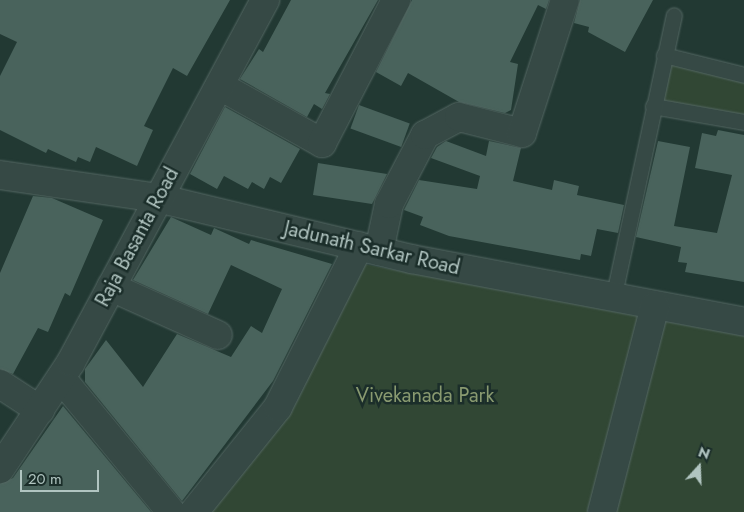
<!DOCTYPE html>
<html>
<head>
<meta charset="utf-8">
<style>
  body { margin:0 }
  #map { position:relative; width:744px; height:512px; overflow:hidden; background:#223933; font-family:Jost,sans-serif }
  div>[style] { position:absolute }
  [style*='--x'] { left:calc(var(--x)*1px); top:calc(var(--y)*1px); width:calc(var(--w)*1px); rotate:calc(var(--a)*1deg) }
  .green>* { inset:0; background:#314734 }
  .building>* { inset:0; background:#49635c; transform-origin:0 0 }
  .roads { filter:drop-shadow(0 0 1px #546763) drop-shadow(0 0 1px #546763) }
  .service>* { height:15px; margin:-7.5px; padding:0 7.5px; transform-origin:7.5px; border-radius:7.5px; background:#364945 }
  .minor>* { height:28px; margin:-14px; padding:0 14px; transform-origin:14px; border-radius:14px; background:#364945 }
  span { translate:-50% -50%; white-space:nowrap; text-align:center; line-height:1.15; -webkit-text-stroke:5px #1b2e2a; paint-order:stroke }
  .street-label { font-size:20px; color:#b1c5c1 }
  .park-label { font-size:20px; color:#899a70 }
  .north { position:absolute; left:674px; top:442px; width:50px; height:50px; -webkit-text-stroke:4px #1b2e2a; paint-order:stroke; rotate:20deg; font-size:14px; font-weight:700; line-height:20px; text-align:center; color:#b1c5c1 }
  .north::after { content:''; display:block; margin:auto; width:18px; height:22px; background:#b1c5c1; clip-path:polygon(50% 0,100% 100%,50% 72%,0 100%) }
  .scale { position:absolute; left:20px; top:470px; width:79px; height:22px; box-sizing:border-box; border:2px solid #b1c5c1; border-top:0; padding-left:6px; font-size:15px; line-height:18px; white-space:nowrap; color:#b1c5c1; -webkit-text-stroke:4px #1b2e2a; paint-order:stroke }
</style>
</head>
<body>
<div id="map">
  <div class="green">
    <i style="clip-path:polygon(669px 60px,744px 78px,744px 116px,660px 100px)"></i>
    <i style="clip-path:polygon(363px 264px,744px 336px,744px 512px,194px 512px)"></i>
  </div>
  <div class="building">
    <i style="clip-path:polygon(0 0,230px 0,187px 76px,173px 68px,144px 126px,153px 130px,137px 166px,96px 147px,90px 162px,78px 157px,76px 162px,48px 149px,46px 153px,0 130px,0 76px,17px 42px,0 34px)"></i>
    <i style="clip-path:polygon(291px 0,378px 0,325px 93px,330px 94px,322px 109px,314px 104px,307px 117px,240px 79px,259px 49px,263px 52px)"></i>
    <i style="clip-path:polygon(412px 0,549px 0,546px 9px,538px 5px,510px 62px,518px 64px,511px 110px,505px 113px,459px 102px,408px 73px,401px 86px,376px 72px)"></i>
    <i style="clip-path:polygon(580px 0,653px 0,625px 52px,588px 32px,589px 27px,574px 23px)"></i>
    <i style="left:359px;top:105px;width:54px;height:25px;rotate:20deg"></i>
    <i style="clip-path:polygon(225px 107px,300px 149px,281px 183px,270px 177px,264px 189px,252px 182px,248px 189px,224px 176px,217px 189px,190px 174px)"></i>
    <i style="clip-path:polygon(718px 130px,744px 135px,744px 282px,685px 272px,687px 263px,678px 262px,681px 247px,636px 237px,658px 141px,690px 147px,674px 226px,717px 233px,732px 175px,695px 168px,702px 133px,716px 136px)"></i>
    <i style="clip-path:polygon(446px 141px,486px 156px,489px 141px,521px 148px,513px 181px,552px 190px,554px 180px,579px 186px,577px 195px,624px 205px,618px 233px,597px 229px,591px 256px,581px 254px,580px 260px,449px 236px,420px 225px,423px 217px,404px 210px,419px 180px,477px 189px,480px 176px,431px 158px,437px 147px)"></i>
    <i style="clip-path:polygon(318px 163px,387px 174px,372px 204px,313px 195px)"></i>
    <i style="clip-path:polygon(33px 196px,52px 198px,103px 220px,70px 296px,65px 293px,48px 332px,38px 328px,13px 374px,0 369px,0 273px)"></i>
    <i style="clip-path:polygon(171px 217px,211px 235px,214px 228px,249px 244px,251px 240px,332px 264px,273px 381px,182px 501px,85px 382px,85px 369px,106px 340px,143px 387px,177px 334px,231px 357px,251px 326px,262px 333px,282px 289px,231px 265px,208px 314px,133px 280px)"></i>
    <i style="clip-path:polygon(63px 406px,151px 512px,0 512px,0 484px,13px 478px)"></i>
  </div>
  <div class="roads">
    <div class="service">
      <i style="--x:664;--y:55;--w:82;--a:14"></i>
      <i style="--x:653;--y:106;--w:92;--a:10"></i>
      <i style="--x:613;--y:299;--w:290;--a:-77.9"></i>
    </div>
    <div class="minor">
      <i style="--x:220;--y:86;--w:117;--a:29.2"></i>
      <i style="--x:322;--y:143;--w:161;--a:-62.6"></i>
      <i style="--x:0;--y:175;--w:159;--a:8.3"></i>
      <i style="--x:157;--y:198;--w:262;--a:13.5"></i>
      <i style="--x:412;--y:259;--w:338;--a:10.7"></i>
      <i style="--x:379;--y:251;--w:48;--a:-78"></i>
      <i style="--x:389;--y:204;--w:78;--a:-62.4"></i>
      <i style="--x:425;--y:135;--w:38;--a:-28"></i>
      <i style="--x:459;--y:117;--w:65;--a:14.3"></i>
      <i style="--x:522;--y:133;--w:140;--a:-72.1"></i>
      <i style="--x:111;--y:287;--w:117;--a:24.2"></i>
      <i style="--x:61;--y:378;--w:173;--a:50.6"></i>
      <i style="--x:0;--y:384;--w:48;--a:33"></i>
      <i style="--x:0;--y:469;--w:128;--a:-56.4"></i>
      <i style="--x:71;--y:362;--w:411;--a:-61.8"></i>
      <i style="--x:194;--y:512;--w:134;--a:-51.3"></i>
      <i style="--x:278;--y:407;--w:180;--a:-63.3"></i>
      <i style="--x:602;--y:512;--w:213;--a:-75.6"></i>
    </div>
  </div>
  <div class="street-label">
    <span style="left:137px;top:237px;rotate:-62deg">Raja Basanta Road</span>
    <span style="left:372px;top:248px;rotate:13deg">Jadunath Sarkar Road</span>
  </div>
  <div class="park-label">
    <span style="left:425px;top:395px">Vivekanada Park</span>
  </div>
  <div class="north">N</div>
  <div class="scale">20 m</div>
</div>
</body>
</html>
